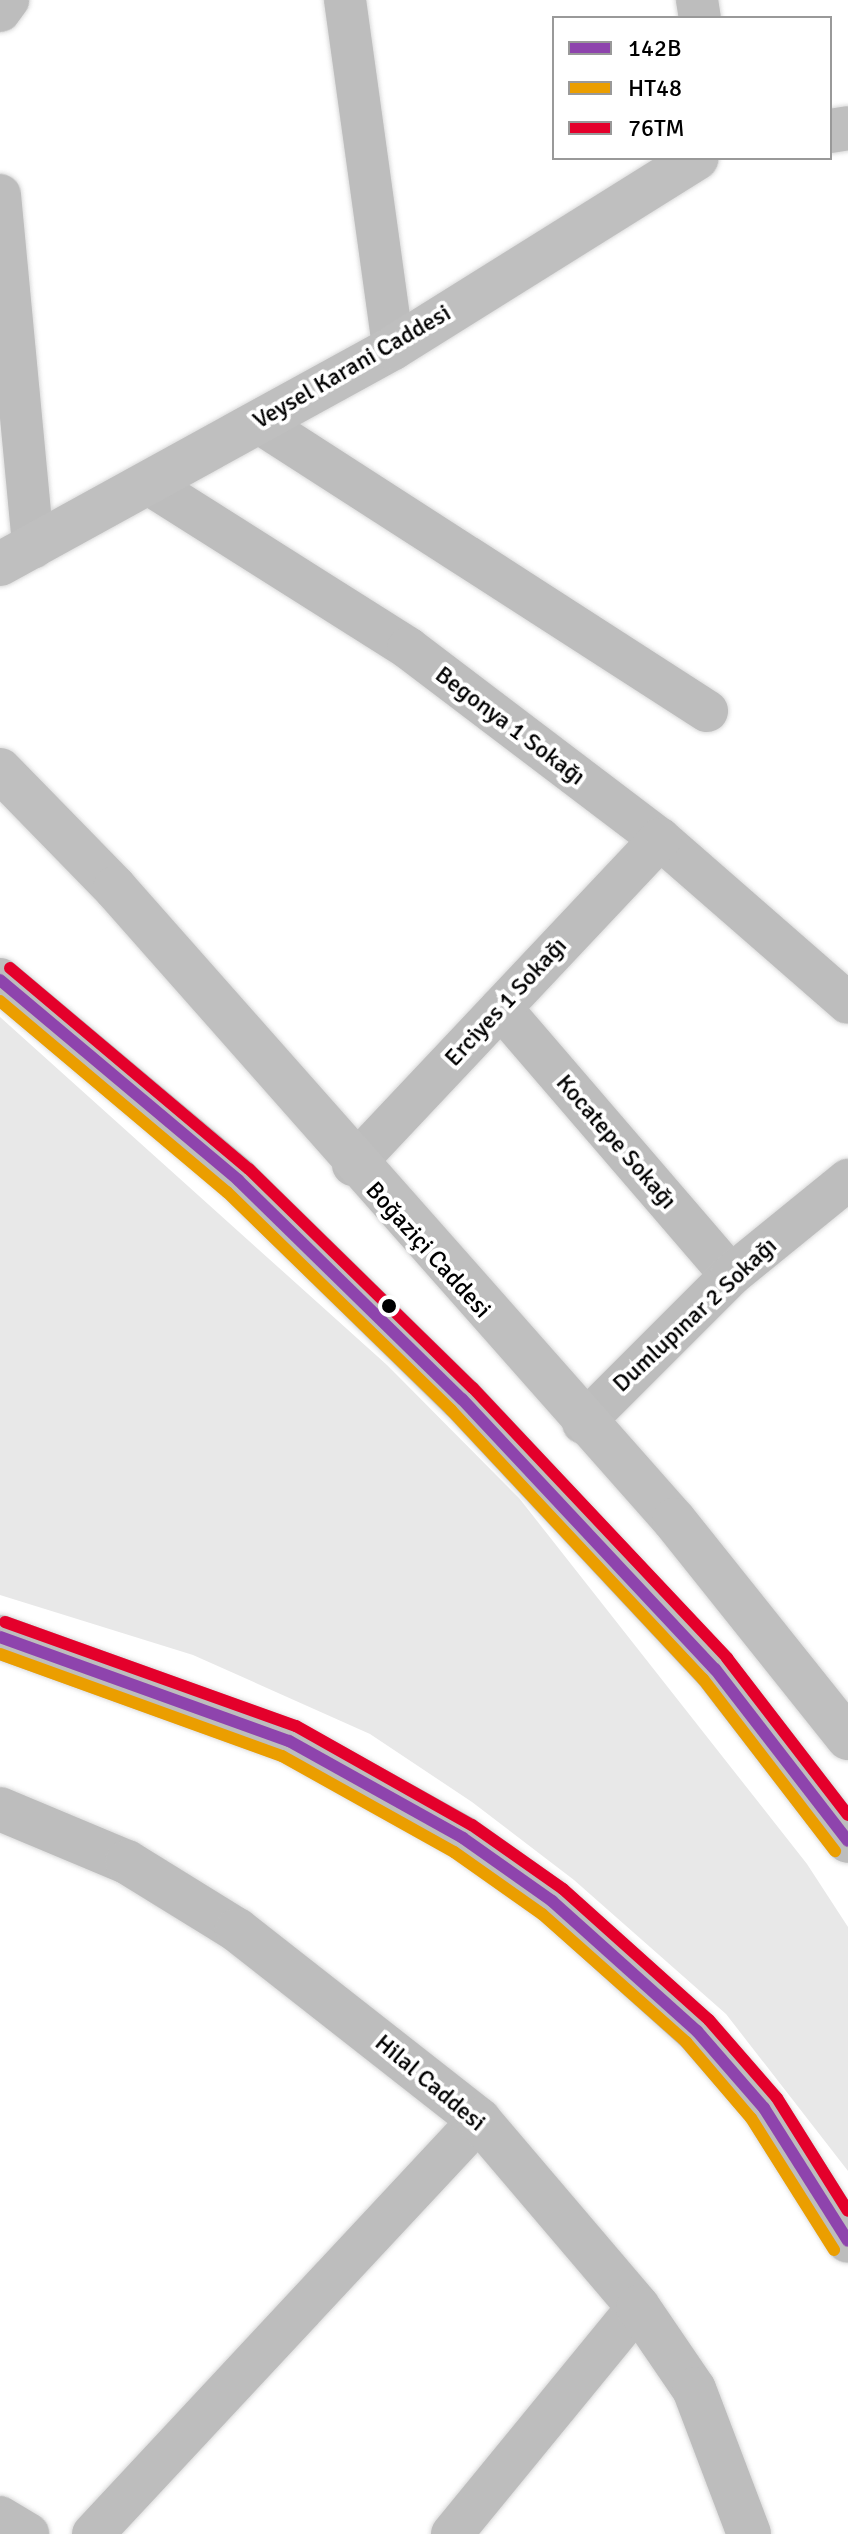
<!DOCTYPE html>
<html>
<head>
<meta charset="utf-8">
<style>
  body { margin:0 }
  #map { position:relative; width:848px; height:2534px; overflow:hidden; background:#fff; font-family:Signika,sans-serif }
  div>[style] { position:absolute }
  [style*='--x'] { left:calc(var(--x)*1px); top:calc(var(--y)*1px); width:calc(var(--w)*1px); rotate:calc(var(--a)*1deg) }
  .green>* { inset:0; background:#e8e8e8 }
  .roads { filter:drop-shadow(0 0 2px #dbdbdb) drop-shadow(0 0 2px #dbdbdb) }
  .street>* { height:42px; margin:-21px; padding:0 21px; transform-origin:21px; border-radius:21px; background:#bdbdbd }
  .secondary>* { height:44px; margin:-22px; padding:0 22px; transform-origin:22px; border-radius:22px; background:#bfbfbf }
  .primary>* { height:44px; margin:-22px; padding:0 22px; transform-origin:22px; border-radius:22px; background:#bdbdbd }
  .highway>* { height:44px; margin:-22px; padding:0 22px; transform-origin:22px; border-radius:22px; background:#bdbdbd }
  .bus-1>* { height:12px; margin:-6px; padding:0 6px; transform-origin:6px; border-radius:6px; background:#8e44ad }
  .bus-2>* { height:12px; margin:-6px; padding:0 6px; transform-origin:6px; border-radius:6px; background:#eb9e00 }
  .bus-3>* { height:12px; margin:-6px; padding:0 6px; transform-origin:6px; border-radius:6px; background:#e4002b }
  .dots>* { width:22px; height:22px; translate:-50% -50%; box-sizing:border-box; border:4px solid #fff; border-radius:50% }
  span { translate:-50% -50%; white-space:nowrap; text-align:center; line-height:1.15; -webkit-text-stroke:8px #fff; paint-order:stroke }
  .street-label { font-size:24px; color:#000 }
  .legend { position:absolute; left:552px; top:16px; width:280px; height:144px; box-sizing:border-box; background:#fff; border:2px solid #999; margin:0; padding:10px 14px; list-style:none; font-size:24px; color:#000 }
  .legend li { display:flex; align-items:center; gap:16px; height:40px }
  .legend b { width:40px; border:2px solid #999 }
</style>
</head>
<body>
<div id="map">
  <div class="green">
    <i style="clip-path:polygon(0 1017px,387px 1365px,519px 1498px,807px 1864px,848px 1927px,848px 2171px,726px 2014px,574px 1880px,472px 1802px,370px 1734px,193px 1655px,0 1595px)"></i>
  </div>
  <div class="roads">
    <div class="street">
      <i style="--x:345;--y:0;--w:351;--a:82.1"></i>
      <i style="--x:697;--y:0;--w:18;--a:81"></i>
      <i style="--x:0;--y:11;--w:14;--a:-54"></i>
      <i style="--x:0;--y:195;--w:354;--a:84.6"></i>
      <i style="--x:258;--y:422;--w:534;--a:32.77"></i>
      <i style="--x:147;--y:483;--w:309;--a:32.3"></i>
      <i style="--x:408;--y:648;--w:316;--a:37.2"></i>
      <i style="--x:660;--y:839;--w:249;--a:41.1"></i>
      <i style="--x:501;--y:1008;--w:352;--a:49.3"></i>
      <i style="--x:353;--y:1165;--w:448;--a:-46.7"></i>
      <i style="--x:583;--y:1423;--w:209;--a:-45"></i>
      <i style="--x:731;--y:1275;--w:151;--a:-39.1"></i>
      <i style="--x:0;--y:2517;--w:33;--a:31"></i>
      <i style="--x:93;--y:2534;--w:566;--a:-47"></i>
      <i style="--x:452;--y:2534;--w:293;--a:-50.7"></i>
    </div>
    <div class="secondary">
      <i style="--x:830;--y:131;--w:18;--a:-9"></i>
      <i style="--x:0;--y:564;--w:448;--a:-28.8"></i>
      <i style="--x:393;--y:348;--w:358;--a:-32"></i>
      <i style="--x:0;--y:770;--w:165;--a:45.7"></i>
      <i style="--x:115;--y:888;--w:844;--a:48.51"></i>
      <i style="--x:674;--y:1520;--w:279;--a:51.4"></i>
    </div>
    <div class="primary">
      <i style="--x:0;--y:1809;--w:138;--a:22.7"></i>
      <i style="--x:127;--y:1862;--w:129;--a:31.7"></i>
      <i style="--x:237;--y:1930;--w:308;--a:38.1"></i>
      <i style="--x:479;--y:2120;--w:245;--a:49.6"></i>
      <i style="--x:638;--y:2307;--w:99;--a:55.7"></i>
      <i style="--x:694;--y:2389;--w:155;--a:69.2"></i>
    </div>
    <div class="highway">
      <i style="--x:0;--y:980;--w:311;--a:40"></i>
      <i style="--x:238;--y:1180;--w:313;--a:44.4"></i>
      <i style="--x:462;--y:1399;--w:370;--a:46.9"></i>
      <i style="--x:715;--y:1669;--w:217;--a:52.3"></i>
      <i style="--x:0;--y:1637;--w:307;--a:19.8"></i>
      <i style="--x:289;--y:1741;--w:199;--a:29.1"></i>
      <i style="--x:463;--y:1838;--w:109;--a:35.3"></i>
      <i style="--x:552;--y:1901;--w:195;--a:41.9"></i>
      <i style="--x:697;--y:2031;--w:102;--a:49"></i>
      <i style="--x:764;--y:2108;--w:157;--a:57.7"></i>
    </div>
  </div>
  <div class="bus-1">
    <i style="--x:0;--y:980;--w:311;--a:40"></i>
    <i style="--x:238;--y:1180;--w:313;--a:44.4"></i>
    <i style="--x:462;--y:1399;--w:370;--a:46.9"></i>
    <i style="--x:715;--y:1669;--w:217;--a:52.3"></i>
    <i style="--x:0;--y:1637;--w:307;--a:19.8"></i>
    <i style="--x:289;--y:1741;--w:199;--a:29.1"></i>
    <i style="--x:463;--y:1838;--w:109;--a:35.3"></i>
    <i style="--x:552;--y:1901;--w:195;--a:41.9"></i>
    <i style="--x:697;--y:2031;--w:102;--a:49"></i>
    <i style="--x:764;--y:2108;--w:157;--a:57.7"></i>
  </div>
  <div class="bus-2">
    <i style="--x:0;--y:1001;--w:297;--a:40.1"></i>
    <i style="--x:227;--y:1192;--w:313;--a:44.2"></i>
    <i style="--x:451;--y:1410;--w:369;--a:46.9"></i>
    <i style="--x:703;--y:1679;--w:217;--a:52.5"></i>
    <i style="--x:0;--y:1654;--w:300;--a:19.9"></i>
    <i style="--x:282;--y:1756;--w:197;--a:29.2"></i>
    <i style="--x:454;--y:1852;--w:108;--a:35.2"></i>
    <i style="--x:542;--y:1914;--w:193;--a:41.6"></i>
    <i style="--x:686;--y:2042;--w:100;--a:49.5"></i>
    <i style="--x:751;--y:2118;--w:156;--a:57.8"></i>
  </div>
  <div class="bus-3">
    <i style="--x:10;--y:968;--w:312;--a:40.1"></i>
    <i style="--x:249;--y:1169;--w:313;--a:44.4"></i>
    <i style="--x:473;--y:1388;--w:371;--a:46.7"></i>
    <i style="--x:727;--y:1658;--w:198;--a:52.4"></i>
    <i style="--x:5;--y:1622;--w:309;--a:19.7"></i>
    <i style="--x:296;--y:1726;--w:202;--a:29.4"></i>
    <i style="--x:472;--y:1825;--w:111;--a:35.1"></i>
    <i style="--x:563;--y:1889;--w:196;--a:41.9"></i>
    <i style="--x:709;--y:2020;--w:103;--a:48.9"></i>
    <i style="--x:777;--y:2098;--w:133;--a:57.9"></i>
  </div>
  <div class="dots">
    <i style="left:389px;top:1306px;background:#000"></i>
  </div>
  <div class="street-label">
    <span style="left:352px;top:367px;rotate:-30deg">Veysel Karani Caddesi</span>
    <span style="left:510px;top:726px;rotate:37deg">Begonya 1 Sokağı</span>
    <span style="left:506px;top:1002px;rotate:-47deg">Erciyes 1 Sokağı</span>
    <span style="left:616px;top:1142px;rotate:49deg">Kocatepe Sokağı</span>
    <span style="left:428px;top:1250px;rotate:48deg">Boğaziçi Caddesi</span>
    <span style="left:695px;top:1315px;rotate:-43deg">Dumlupınar 2 Sokağı</span>
    <span style="left:430px;top:2083px;rotate:40deg">Hilal Caddesi</span>
  </div>
  <ul class="legend">
  <li><b style="height:10px;background:#8e44ad"></b>142B</li>
  <li><b style="height:10px;background:#eb9e00"></b>HT48</li>
  <li><b style="height:10px;background:#e4002b"></b>76TM</li>
  </ul>
</div>
</body>
</html>
